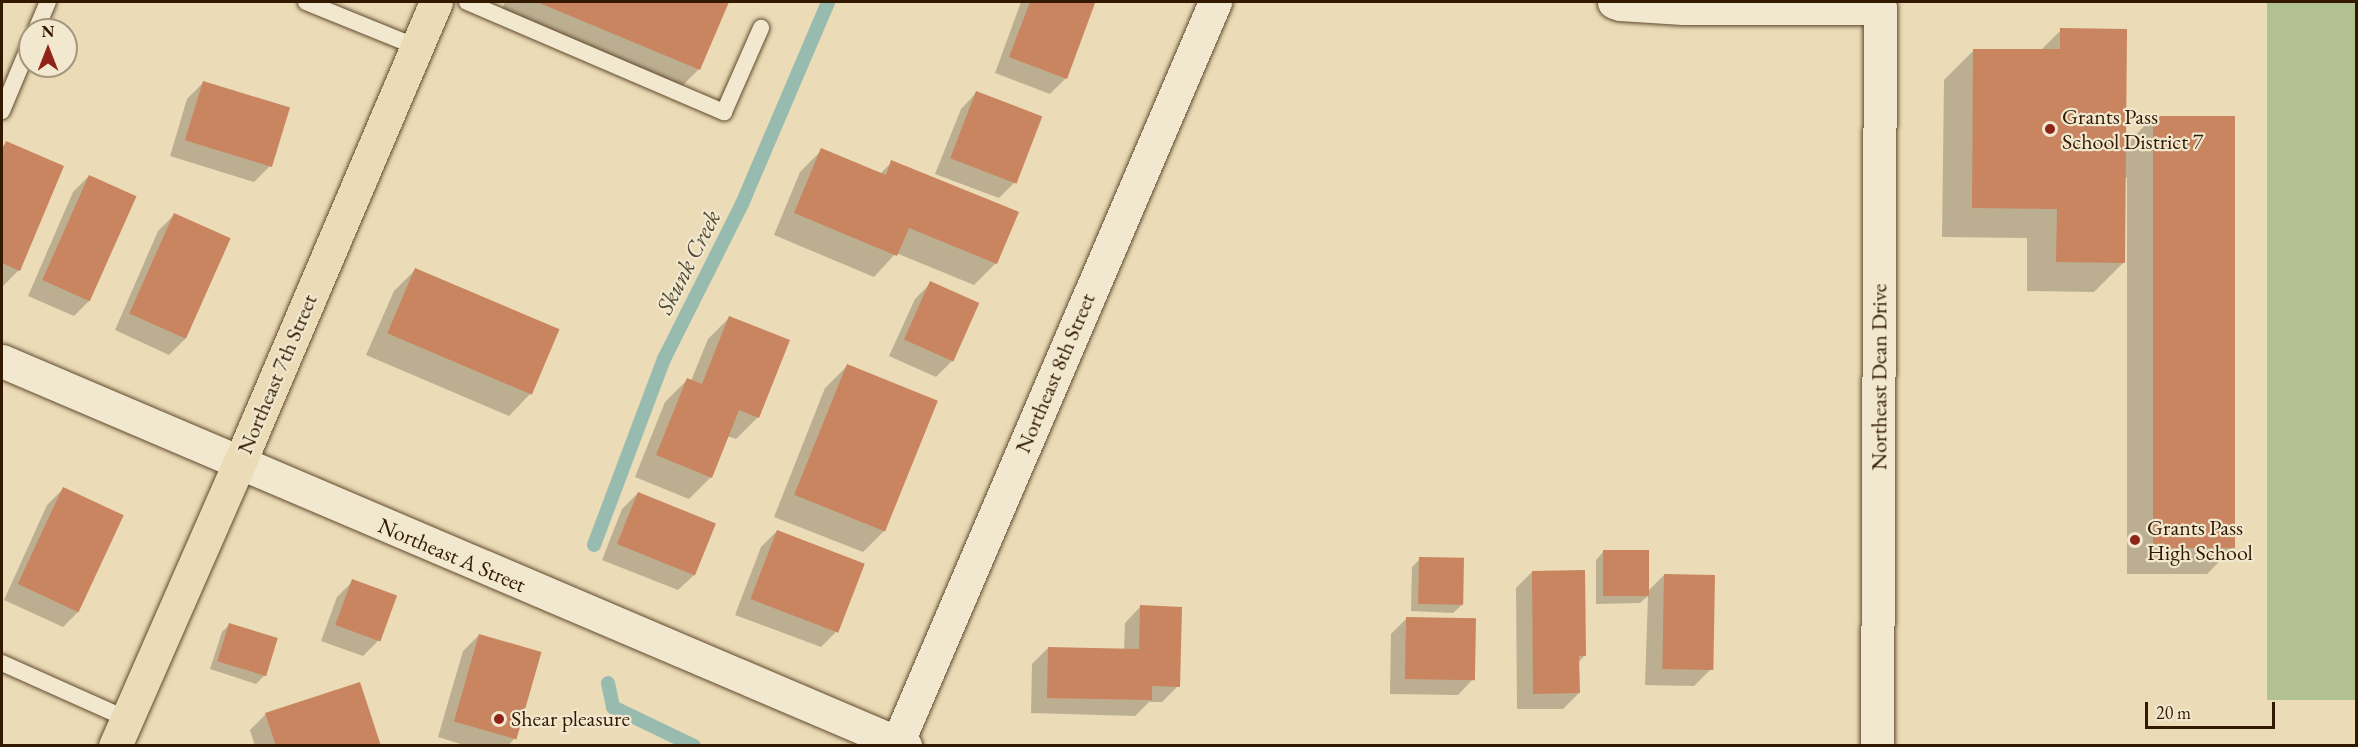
<!DOCTYPE html>
<html>
<head>
<meta charset="utf-8">
<style>
  body { margin:0 }
  #map { position:relative; width:2358px; height:747px; overflow:hidden; background:#ebdbb6; font-family:"EB Garamond",serif }
  div>[style] { position:absolute }
  [style*='--x'] { left:calc(var(--x)*1px); top:calc(var(--y)*1px); width:calc(var(--w)*1px); rotate:calc(var(--a)*1deg) }
  .green>* { inset:0; background:#b2c192; transform-origin:0 0 }
  .shadow>* { inset:0; background:#0003 }
  .stream>* { height:14px; margin:-7px; padding:0 7px; transform-origin:7px; border-radius:7px; background:#98bbaf }
  .building>* { inset:0; background:#c8855f; transform-origin:0 0 }
  .roads { filter:drop-shadow(0 0 2px #604a2e) drop-shadow(0 0 2px #604a2e) }
  .service>* { height:16px; margin:-8px; padding:0 8px; transform-origin:8px; border-radius:8px; background:#f2e8d0 }
  .minor>* { height:33px; margin:-16.5px; padding:0 16.5px; transform-origin:16.5px; border-radius:16.5px; background:#f2e8d0 }
  .tertiary>* { height:33px; margin:-16.5px; padding:0 16.5px; transform-origin:16.5px; border-radius:16.5px; background:#f2e8d0 }
  .trunk>* { height:33px; margin:-16.5px; padding:0 16.5px; transform-origin:16.5px; border-radius:16.5px; background:#ebdbb6 }
  .dots>* { width:16px; height:16px; translate:-50% -50%; box-sizing:border-box; border:3px solid #f2e8d0; border-radius:50% }
  span { translate:-50% -50%; white-space:nowrap; text-align:center; line-height:1.15; -webkit-text-stroke:4.5px #f2e8d0; paint-order:stroke }
  .poi-label { font-size:22px; color:#321900 }
  .left { translate:0 -50%; text-align:left }
  .street-label { font-size:22px; color:#321900 }
  .water-label { font-size:24px; color:#514a35; font-style:italic }
  .frame { position:absolute; inset:0; border:3px solid #321900; pointer-events:none }
  .north { position:absolute; left:18px; top:18px; width:60px; height:60px; box-sizing:border-box; background:#f2e8d0; border:2px solid #a5957d; border-radius:50%; rotate:0deg; font-size:16px; font-weight:700; line-height:24px; text-align:center; color:#321900 }
  .north::after { content:''; display:block; margin:auto; width:21px; height:27px; background:#8f2418; clip-path:polygon(50% 0,100% 100%,50% 72%,0 100%) }
  .scale { position:absolute; left:2145px; top:702px; width:130px; height:27px; box-sizing:border-box; border:3px solid #321900; border-top:0; padding-left:8px; font-size:18px; line-height:21px; white-space:nowrap; color:#321900; -webkit-text-stroke:4px #f2e8d0; paint-order:stroke }
</style>
</head>
<body>
<div id="map">
  <div class="green">
    <i style="left:2267px;top:2px;width:89px;height:698px"></i>
  </div>
  <div class="shadow">
    <i style="clip-path:polygon(505px 2px,728px 2px,699px 69px,677px 91px,499px 16px)"></i>
    <i style="clip-path:polygon(1021px 2px,1093px 4px,1066px 78px,1050px 94px,995px 73px)"></i>
    <i style="clip-path:polygon(2061px 30px,2125px 146px,2153px 117px,2233px 548px,2207px 574px,2127px 574px,2127px 178px,2125px 178px,2124px 262px,2094px 292px,2027px 291px,2027px 238px,1942px 237px,1944px 80px,1974px 50px,2040px 51px)"></i>
    <i style="clip-path:polygon(203px 83px,270px 166px,254px 182px,170px 156px,187px 99px)"></i>
    <i style="clip-path:polygon(976px 93px,1015px 182px,999px 198px,935px 174px,961px 109px)"></i>
    <i style="clip-path:polygon(6px 143px,19px 270px,3px 286px,2px 147px)"></i>
    <i style="clip-path:polygon(822px 150px,880px 174px,892px 162px,996px 263px,974px 285px,896px 253px,874px 277px,774px 235px,800px 172px)"></i>
    <i style="clip-path:polygon(89px 176px,90px 300px,74px 316px,28px 296px,73px 192px)"></i>
    <i style="clip-path:polygon(174px 215px,185px 339px,169px 355px,115px 330px,158px 231px)"></i>
    <i style="clip-path:polygon(416px 269px,530px 394px,509px 416px,366px 355px,394px 291px)"></i>
    <i style="clip-path:polygon(931px 283px,952px 361px,936px 377px,889px 356px,915px 299px)"></i>
    <i style="clip-path:polygon(730px 317px,758px 417px,736px 439px,727px 436px,711px 477px,689px 499px,635px 477px,665px 402px,687px 380px,691px 381px,708px 339px)"></i>
    <i style="clip-path:polygon(847px 366px,885px 530px,863px 552px,774px 517px,825px 388px)"></i>
    <i style="clip-path:polygon(63px 489px,79px 611px,63px 627px,4px 600px,47px 505px)"></i>
    <i style="clip-path:polygon(638px 493px,714px 525px,694px 575px,678px 590px,602px 560px,622px 509px)"></i>
    <i style="clip-path:polygon(777px 531px,837px 631px,821px 647px,735px 615px,761px 547px)"></i>
    <i style="clip-path:polygon(1604px 551px,1648px 591px,1664px 575px,1710px 670px,1694px 686px,1645px 685px,1648px 596px,1640px 603px,1596px 604px,1596px 560px)"></i>
    <i style="clip-path:polygon(1420px 559px,1462px 605px,1453px 613px,1411px 611px,1412px 567px)"></i>
    <i style="clip-path:polygon(1532px 572px,1585px 655px,1578px 663px,1579px 693px,1563px 709px,1517px 709px,1516px 588px)"></i>
    <i style="clip-path:polygon(353px 581px,379px 640px,363px 656px,321px 641px,337px 597px)"></i>
    <i style="clip-path:polygon(1140px 607px,1178px 686px,1162px 702px,1149px 702px,1135px 716px,1031px 713px,1032px 664px,1048px 648px,1124px 650px,1125px 623px)"></i>
    <i style="clip-path:polygon(1407px 618px,1473px 679px,1458px 695px,1390px 694px,1391px 634px)"></i>
    <i style="clip-path:polygon(230px 624px,264px 676px,256px 684px,210px 669px,222px 632px)"></i>
    <i style="clip-path:polygon(479px 635px,514px 739px,508px 746px,467px 746px,438px 737px,463px 651px)"></i>
    <i style="clip-path:polygon(266px 714px,379px 746px,255px 746px,250px 730px)"></i>
  </div>
  <div class="stream">
    <i style="--x:594;--y:545;--w:199;--a:-69.4"></i>
    <i style="--x:664;--y:359;--w:174;--a:-63.3"></i>
    <i style="--x:742;--y:204;--w:220;--a:-66.9"></i>
    <i style="--x:608;--y:683;--w:25;--a:78"></i>
    <i style="--x:613;--y:707;--w:90;--a:25.7"></i>
  </div>
  <div class="building">
    <i style="clip-path:polygon(537px 2px,729px 2px,700px 70px)"></i>
    <i style="clip-path:polygon(1030px 2px,1095px 3px,1067px 79px,1009px 57px)"></i>
    <i style="clip-path:polygon(2060px 28px,2127px 29px,2125px 263px,2056px 262px,2057px 209px,1972px 208px,1973px 49px,2060px 49px)"></i>
    <i style="left:203px;top:81px;width:91px;height:62px;rotate:17deg"></i>
    <i style="left:976px;top:91px;width:71px;height:72px;rotate:21deg"></i>
    <i style="left:2153px;top:116px;width:82px;height:432px"></i>
    <i style="clip-path:polygon(6px 141px,64px 166px,20px 271px,2px 263px,2px 151px)"></i>
    <i style="clip-path:polygon(821px 148px,886px 175px,891px 160px,1019px 212px,997px 264px,909px 228px,897px 256px,794px 213px)"></i>
    <i style="left:89px;top:175px;width:52px;height:115px;rotate:24deg"></i>
    <i style="left:174px;top:213px;width:62px;height:110px;rotate:24deg"></i>
    <i style="left:415px;top:268px;width:157px;height:71px;rotate:23deg"></i>
    <i style="left:930px;top:281px;width:54px;height:64px;rotate:24deg"></i>
    <i style="clip-path:polygon(729px 316px,790px 340px,759px 418px,739px 410px,712px 478px,656px 455px,687px 378px,702px 384px)"></i>
    <i style="left:847px;top:364px;width:98px;height:141px;rotate:22deg"></i>
    <i style="left:63px;top:487px;width:67px;height:107px;rotate:25deg"></i>
    <i style="left:638px;top:492px;width:84px;height:56px;rotate:22deg"></i>
    <i style="left:777px;top:530px;width:94px;height:74px;rotate:21deg"></i>
    <i style="left:1603px;top:550px;width:46px;height:46px"></i>
    <i style="left:1419px;top:557px;width:45px;height:47px;rotate:1deg"></i>
    <i style="clip-path:polygon(1585px 570px,1586px 656px,1579px 656px,1580px 693px,1533px 694px,1532px 571px)"></i>
    <i style="left:1664px;top:574px;width:51px;height:95px;rotate:1deg"></i>
    <i style="left:352px;top:579px;width:48px;height:49px;rotate:20deg"></i>
    <i style="clip-path:polygon(1140px 605px,1182px 607px,1180px 687px,1152px 686px,1152px 700px,1047px 698px,1048px 647px,1139px 649px)"></i>
    <i style="left:1406px;top:617px;width:70px;height:62px;rotate:1deg"></i>
    <i style="left:229px;top:623px;width:51px;height:40px;rotate:17deg"></i>
    <i style="left:479px;top:634px;width:65px;height:91px;rotate:16deg"></i>
    <i style="clip-path:polygon(360px 682px,381px 746px,276px 746px,265px 713px)"></i>
  </div>
  <div class="roads">
    <div class="service">
      <i style="--x:306;--y:2;--w:120;--a:22.1"></i>
      <i style="--x:467;--y:2;--w:280;--a:23.2"></i>
      <i style="--x:724;--y:112;--w:92;--a:-66.2"></i>
      <i style="--x:36;--y:30;--w:30;--a:-67"></i>
      <i style="--x:2;--y:111;--w:73;--a:-67.3"></i>
      <i style="--x:2;--y:663;--w:137;--a:24.1"></i>
    </div>
    <div class="minor">
      <i style="--x:1614;--y:2;--w:6;--a:18"></i>
      <i style="--x:1620;--y:4;--w:63;--a:3.6"></i>
      <i style="--x:1683;--y:8;--w:197;--a:0"></i>
      <i style="--x:1880;--y:8;--w:738;--a:90.23"></i>
      <i style="--x:896;--y:746;--w:810;--a:-66.79"></i>
    </div>
    <div class="tertiary">
      <i style="--x:2;--y:361;--w:982;--a:23.09"></i>
    </div>
    <div class="trunk">
      <i style="--x:115;--y:746;--w:308;--a:-66.3"></i>
      <i style="--x:239;--y:464;--w:502;--a:-66.91"></i>
    </div>
  </div>
  <div class="dots">
    <i style="left:2050px;top:129px;background:#8f2418"></i>
    <i style="left:2135px;top:540px;background:#8f2418"></i>
    <i style="left:499px;top:719px;background:#8f2418"></i>
  </div>
  <div class="poi-label">
    <span class="left" style="left:2062px;top:129px">Grants Pass<br>School District 7</span>
    <span class="left" style="left:2147px;top:540px">Grants Pass<br>High School</span>
    <span class="left" style="left:511px;top:719px">Shear pleasure</span>
  </div>
  <div class="street-label">
    <span style="left:1055px;top:373px;rotate:-67deg">Northeast 8th Street</span>
    <span style="left:277px;top:374px;rotate:-67deg">Northeast 7th Street</span>
    <span style="left:1879px;top:377px;rotate:-90deg">Northeast Dean Drive</span>
    <span style="left:452px;top:555px;rotate:23deg">Northeast A Street</span>
  </div>
  <div class="water-label">
    <span style="left:688px;top:262px;rotate:-63deg">Skunk Creek</span>
  </div>
  <div class="frame"></div>
  <div class="north">N</div>
  <div class="scale">20 m</div>
</div>
</body>
</html>
